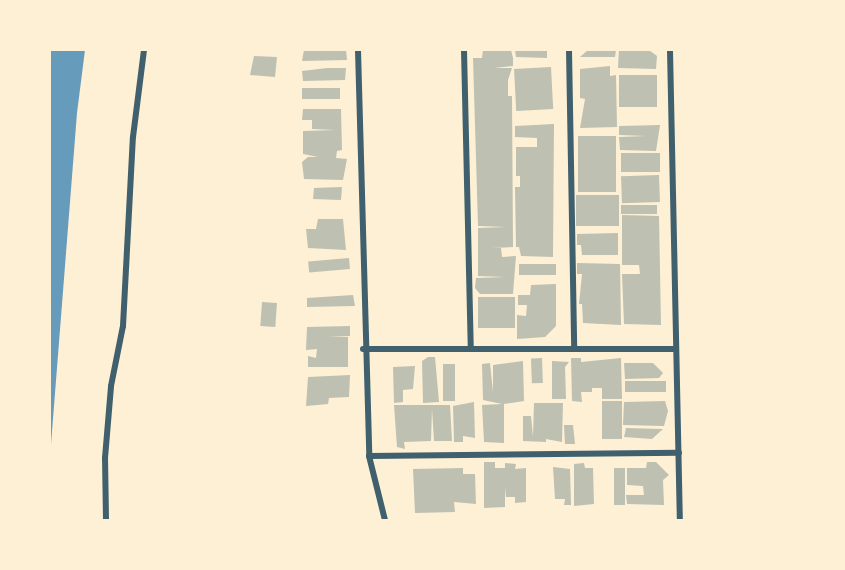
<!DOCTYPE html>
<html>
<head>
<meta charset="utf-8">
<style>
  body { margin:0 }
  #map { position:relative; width:845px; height:570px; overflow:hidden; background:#fdf0d5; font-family:Inter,sans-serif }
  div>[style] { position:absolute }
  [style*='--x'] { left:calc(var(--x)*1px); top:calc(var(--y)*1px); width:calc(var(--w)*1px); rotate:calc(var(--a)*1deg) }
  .water>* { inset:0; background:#669bbc }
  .building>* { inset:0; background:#bec0b2; transform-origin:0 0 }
  .minor>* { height:6px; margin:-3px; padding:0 3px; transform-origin:3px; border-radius:3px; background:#3f606c }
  span { translate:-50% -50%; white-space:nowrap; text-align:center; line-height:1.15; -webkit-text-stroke:5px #fdf0d5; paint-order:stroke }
  .frame { position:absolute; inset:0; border:51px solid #fdf0d5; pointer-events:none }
</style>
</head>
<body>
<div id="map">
  <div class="water">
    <i style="clip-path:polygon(50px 50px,85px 50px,77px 113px,50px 457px)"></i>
  </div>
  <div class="building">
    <i style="clip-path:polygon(304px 50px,346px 50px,347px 60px,302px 61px)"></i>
    <i style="clip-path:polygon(483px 50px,511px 50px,513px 58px,513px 66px,494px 68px,512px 68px,508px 80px,508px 96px,512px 96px,513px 247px,492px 248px,501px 248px,502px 257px,516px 256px,513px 294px,480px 294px,475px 288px,476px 278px,505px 277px,478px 276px,478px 228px,506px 227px,478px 226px,473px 58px,482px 58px)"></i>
    <i style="clip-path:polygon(515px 50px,547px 50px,547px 58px,516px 57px)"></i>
    <i style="clip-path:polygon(588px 50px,616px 50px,615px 57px,580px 57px)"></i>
    <i style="clip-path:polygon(619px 50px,649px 50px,657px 56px,656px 69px,618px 68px)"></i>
    <i style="clip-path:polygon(254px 56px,277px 57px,275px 77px,250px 75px)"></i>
    <i style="clip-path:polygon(610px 66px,610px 76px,616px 75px,617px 127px,580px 128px,585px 99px,580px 98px,580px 69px)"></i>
    <i style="left:551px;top:67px;width:42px;height:37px;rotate:87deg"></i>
    <i style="clip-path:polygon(327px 68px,346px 68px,345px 80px,303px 81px,302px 71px)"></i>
    <i style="left:657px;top:75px;width:32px;height:38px;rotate:90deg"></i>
    <i style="left:340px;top:88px;width:11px;height:38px;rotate:90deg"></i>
    <i style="clip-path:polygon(303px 109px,341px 109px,342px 150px,337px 151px,336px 158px,347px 159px,343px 180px,304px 179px,302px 162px,308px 157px,318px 157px,303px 154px,303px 131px,335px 130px,312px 129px,312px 120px,302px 120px)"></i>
    <i style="clip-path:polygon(554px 124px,553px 257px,521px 256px,519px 247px,516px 247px,515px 187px,520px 187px,520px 176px,516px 176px,516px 147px,537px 147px,537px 138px,515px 137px,515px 126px)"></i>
    <i style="clip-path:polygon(660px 125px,656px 151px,620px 150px,619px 137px,646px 136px,619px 135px,619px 126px)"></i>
    <i style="left:578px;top:136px;width:38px;height:56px"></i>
    <i style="left:660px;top:153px;width:19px;height:39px;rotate:90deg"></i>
    <i style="left:659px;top:175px;width:27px;height:38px;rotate:88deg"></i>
    <i style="clip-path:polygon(342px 187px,341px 200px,313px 199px,314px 188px)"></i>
    <i style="left:576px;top:195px;width:43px;height:31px"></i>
    <i style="left:621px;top:205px;width:36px;height:9px"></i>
    <i style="clip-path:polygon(622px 215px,659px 216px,661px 325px,624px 324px,622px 274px,640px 274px,639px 265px,622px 265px)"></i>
    <i style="clip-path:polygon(318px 219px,343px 219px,346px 250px,308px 248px,306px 229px,316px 229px)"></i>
    <i style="clip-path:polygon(618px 233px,618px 255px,582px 255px,581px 245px,577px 245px,577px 234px)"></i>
    <i style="left:349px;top:258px;width:11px;height:41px;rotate:85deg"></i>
    <i style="clip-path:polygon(577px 263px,620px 264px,621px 325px,583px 323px,582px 304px,579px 304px,582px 274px,577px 274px)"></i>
    <i style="left:519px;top:264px;width:37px;height:11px"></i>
    <i style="clip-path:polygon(556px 284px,556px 326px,545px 337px,517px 339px,517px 315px,526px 316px,527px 305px,518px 305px,518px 295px,530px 295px,531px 285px)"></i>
    <i style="clip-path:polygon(353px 295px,355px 306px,307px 307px,307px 298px)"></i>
    <i style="left:478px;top:297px;width:37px;height:31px"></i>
    <i style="left:262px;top:302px;width:15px;height:24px;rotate:4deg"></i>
    <i style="clip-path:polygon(350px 326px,350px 336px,328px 337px,348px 337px,348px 367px,308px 367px,308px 356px,316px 358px,317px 349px,306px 350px,307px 327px)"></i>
    <i style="clip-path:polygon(428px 357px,435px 357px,439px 402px,423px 403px,422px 361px)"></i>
    <i style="left:542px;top:358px;width:25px;height:11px;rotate:88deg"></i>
    <i style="clip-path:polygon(571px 358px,581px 358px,581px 362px,621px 358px,622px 399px,602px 399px,602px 388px,592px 388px,592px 392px,581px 392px,582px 402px,572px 401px)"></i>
    <i style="clip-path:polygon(523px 361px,524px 401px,504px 404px,504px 443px,484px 442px,482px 405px,502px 404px,483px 400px,482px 364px,490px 363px,493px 392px,493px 365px)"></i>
    <i style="clip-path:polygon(552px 361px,569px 362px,565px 367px,566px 399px,552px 399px)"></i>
    <i style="clip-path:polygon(624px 363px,653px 363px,663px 373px,659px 378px,625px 379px)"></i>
    <i style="left:455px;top:364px;width:37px;height:12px;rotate:90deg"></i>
    <i style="clip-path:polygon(415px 366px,413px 389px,403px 390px,403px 402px,394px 403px,393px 367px)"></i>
    <i style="clip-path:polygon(350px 375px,349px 397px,329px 398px,328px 404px,306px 406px,308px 377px)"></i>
    <i style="left:625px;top:381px;width:41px;height:11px"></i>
    <i style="left:622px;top:401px;width:38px;height:20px;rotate:90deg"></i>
    <i style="clip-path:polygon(665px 401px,668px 411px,664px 426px,623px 425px,624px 402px)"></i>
    <i style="clip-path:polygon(474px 402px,475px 438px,463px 436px,463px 408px,463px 442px,454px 442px,453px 406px)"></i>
    <i style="clip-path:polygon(534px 403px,563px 403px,562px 442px,546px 439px,546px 442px,523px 441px,523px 416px,531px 416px,533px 437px)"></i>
    <i style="clip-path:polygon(394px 405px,450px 405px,452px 441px,434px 441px,432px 409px,431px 441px,404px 442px,405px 449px,397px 447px)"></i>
    <i style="clip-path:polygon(564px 425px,573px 425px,575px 444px,565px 444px)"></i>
    <i style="clip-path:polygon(626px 428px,663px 429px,652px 439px,624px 437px)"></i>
    <i style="clip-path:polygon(484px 462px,495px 462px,495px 468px,505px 468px,505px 463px,516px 464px,515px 469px,526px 468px,526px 502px,515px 503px,515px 497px,506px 497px,505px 487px,505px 507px,484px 508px)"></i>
    <i style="clip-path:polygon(647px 462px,656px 462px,669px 475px,663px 480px,664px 505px,627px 504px,626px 495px,644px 495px,643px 486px,627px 485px,627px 468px,646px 468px)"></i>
    <i style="clip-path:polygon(584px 463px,585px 468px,593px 468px,594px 504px,574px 506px,574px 464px)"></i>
    <i style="clip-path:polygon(553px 467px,570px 469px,571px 505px,564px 505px,565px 499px,555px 499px)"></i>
    <i style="clip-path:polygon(463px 468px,463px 474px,475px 474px,476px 504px,454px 502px,455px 512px,415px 513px,413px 469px)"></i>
    <i style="left:614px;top:468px;width:11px;height:37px"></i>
  </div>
  <div class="minor">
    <i style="--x:358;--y:50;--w:406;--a:88.4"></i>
    <i style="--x:369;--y:456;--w:66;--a:76"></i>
    <i style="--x:464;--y:50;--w:299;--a:88.7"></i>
    <i style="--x:569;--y:50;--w:299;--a:89"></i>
    <i style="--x:670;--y:50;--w:470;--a:88.8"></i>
    <i style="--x:363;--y:349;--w:313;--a:0"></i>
    <i style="--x:369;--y:456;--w:310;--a:-0.6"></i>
    <i style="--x:106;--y:520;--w:62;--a:-90.9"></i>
    <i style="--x:105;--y:458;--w:72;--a:-85.2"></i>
    <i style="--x:111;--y:386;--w:61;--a:-78.7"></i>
    <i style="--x:123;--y:326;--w:189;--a:-87"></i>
    <i style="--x:133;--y:137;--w:88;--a:-82.8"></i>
  </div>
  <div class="frame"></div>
</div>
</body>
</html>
